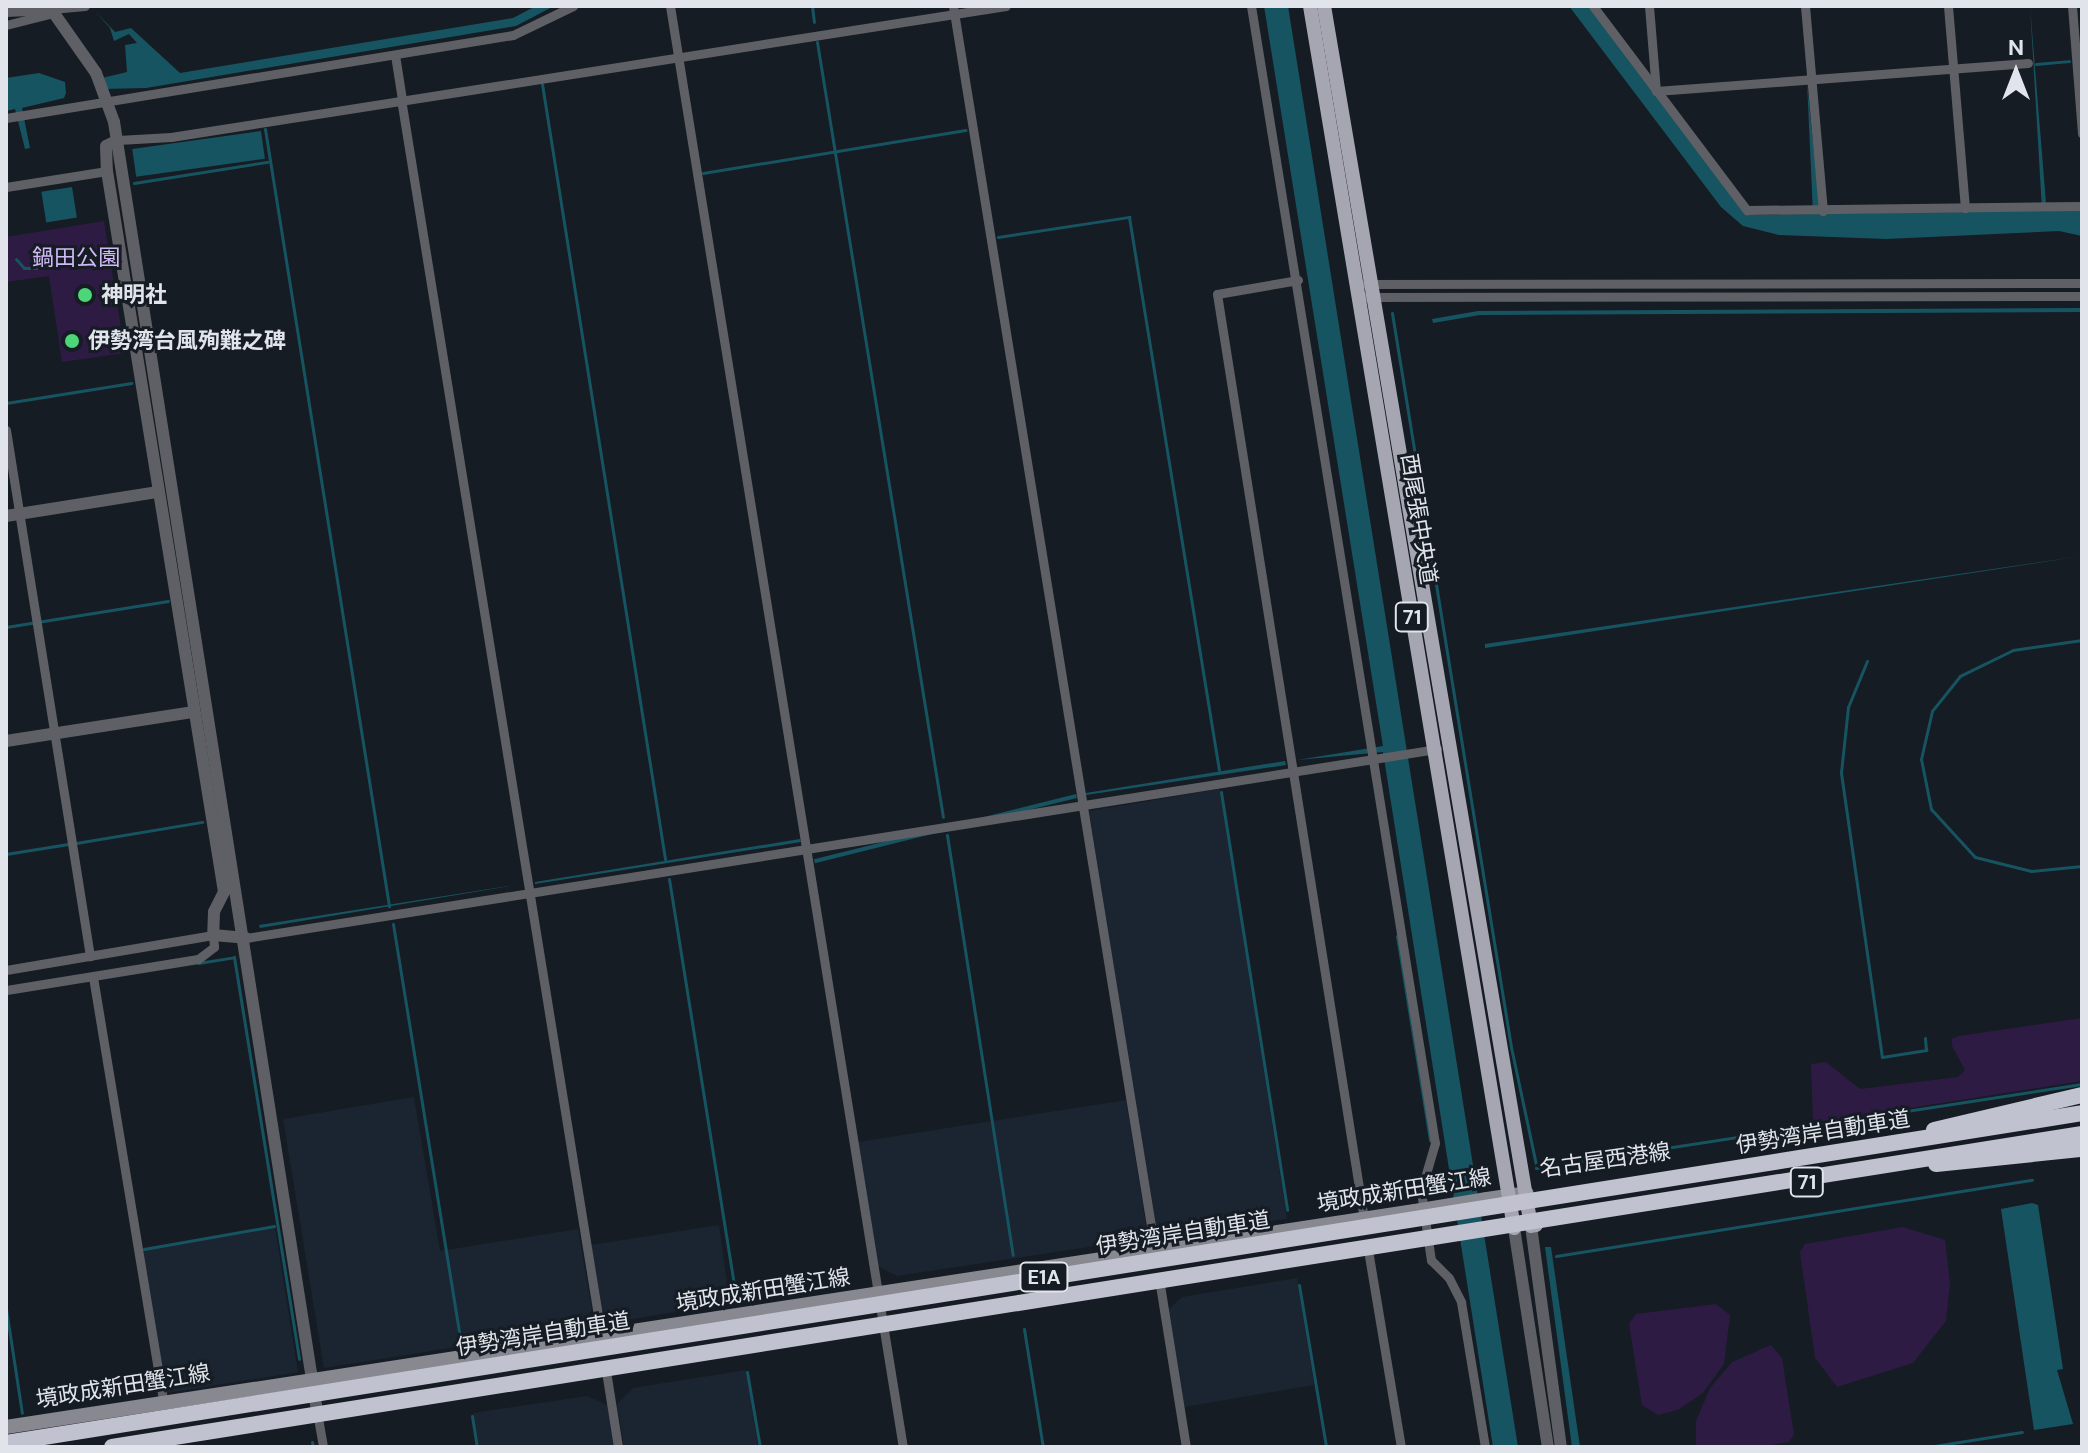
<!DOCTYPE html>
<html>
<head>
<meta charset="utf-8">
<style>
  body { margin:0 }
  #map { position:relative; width:2088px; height:1453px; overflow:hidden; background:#161c23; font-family:"DM Sans","Noto Sans JP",sans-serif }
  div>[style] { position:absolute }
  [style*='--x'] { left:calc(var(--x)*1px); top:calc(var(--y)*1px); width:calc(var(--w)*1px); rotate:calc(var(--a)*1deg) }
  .built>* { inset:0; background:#1b2431; transform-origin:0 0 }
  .green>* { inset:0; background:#2d1b43 }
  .water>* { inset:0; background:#175461; transform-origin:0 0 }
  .stream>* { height:3px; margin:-1.5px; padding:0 1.5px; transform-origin:1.5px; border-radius:1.5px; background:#175461 }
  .minor>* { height:9px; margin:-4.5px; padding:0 4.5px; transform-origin:4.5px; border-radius:4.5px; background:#5f6065 }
  .tertiary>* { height:12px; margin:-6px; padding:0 6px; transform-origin:6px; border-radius:6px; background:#5f6065 }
  .secondary>* { height:14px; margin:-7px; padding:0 7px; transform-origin:7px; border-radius:7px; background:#878890 }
  .primary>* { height:14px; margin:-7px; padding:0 7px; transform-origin:7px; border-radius:7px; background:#a5a6b1 }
  .motorway>* { height:16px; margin:-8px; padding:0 8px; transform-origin:8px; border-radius:8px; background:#c1c2cf }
  .secondary-bridge>* { height:14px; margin:-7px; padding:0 7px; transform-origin:7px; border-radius:7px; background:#878890 }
  .motorway-bridge>* { height:16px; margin:-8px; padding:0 8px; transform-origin:8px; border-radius:8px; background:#c1c2cf }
  .dots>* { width:22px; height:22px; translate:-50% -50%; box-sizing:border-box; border:4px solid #161c23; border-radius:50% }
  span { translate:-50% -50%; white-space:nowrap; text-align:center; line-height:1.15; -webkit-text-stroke:6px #161c23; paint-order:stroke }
  .shield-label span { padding:2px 6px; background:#161c23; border:2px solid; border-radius:6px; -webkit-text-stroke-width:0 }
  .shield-label { font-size:20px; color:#e1e5eb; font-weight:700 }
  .park-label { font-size:22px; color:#d0b9f5 }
  .poi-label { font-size:22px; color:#e1e5eb; font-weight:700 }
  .left { translate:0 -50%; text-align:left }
  .street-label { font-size:22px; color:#e1e5eb }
  .frame { position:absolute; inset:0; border:8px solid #e1e5eb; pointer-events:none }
  .north { position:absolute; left:1976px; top:32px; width:80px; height:80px; -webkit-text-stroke:6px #161c23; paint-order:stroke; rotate:0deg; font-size:22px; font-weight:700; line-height:32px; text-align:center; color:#e1e5eb }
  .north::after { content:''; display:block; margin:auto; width:28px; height:36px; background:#e1e5eb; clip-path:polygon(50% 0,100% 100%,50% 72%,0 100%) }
</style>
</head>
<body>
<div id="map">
  <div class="built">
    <i style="clip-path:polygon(1220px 789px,1287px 1219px,1174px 1233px,1154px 1225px,1089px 811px)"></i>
    <i style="clip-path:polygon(414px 1097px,440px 1251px,578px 1229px,592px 1310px,577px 1328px,324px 1368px,283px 1119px)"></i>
    <i style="clip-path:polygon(1126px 1100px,1146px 1226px,1129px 1241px,897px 1276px,878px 1266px,858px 1142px)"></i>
    <i style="clip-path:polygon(719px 1225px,730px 1303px,621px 1321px,602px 1310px,591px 1245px)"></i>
    <i style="left:275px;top:1227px;width:147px;height:134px;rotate:81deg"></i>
    <i style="clip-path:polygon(1297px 1278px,1314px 1385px,1184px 1407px,1168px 1310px,1182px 1297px)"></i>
    <i style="clip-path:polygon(746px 1370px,758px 1447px,624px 1447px,617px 1404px,633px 1388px)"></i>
    <i style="clip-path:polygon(587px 1396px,609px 1406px,615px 1447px,479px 1447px,473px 1413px)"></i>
  </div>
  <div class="green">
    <i style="clip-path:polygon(104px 221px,125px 353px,62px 362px,49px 276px,6px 282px,6px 237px)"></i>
    <i style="clip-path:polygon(2082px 1018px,2082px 1081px,1813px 1123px,1811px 1064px,1826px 1062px,1860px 1089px,1958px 1077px,1965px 1070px,1952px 1046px,1952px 1039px,1959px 1036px)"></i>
    <i style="clip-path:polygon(1903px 1227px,1945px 1240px,1950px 1283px,1946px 1321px,1913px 1363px,1837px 1387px,1815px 1358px,1800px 1252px,1805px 1244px)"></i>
    <i style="clip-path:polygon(1716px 1304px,1730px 1315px,1724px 1364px,1703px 1393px,1678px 1410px,1658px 1415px,1642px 1405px,1629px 1324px,1636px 1314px)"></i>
    <i style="clip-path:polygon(1771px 1345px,1782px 1358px,1794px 1435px,1789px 1442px,1757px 1447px,1696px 1445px,1696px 1421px,1710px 1388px,1732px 1362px)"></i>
  </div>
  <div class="water">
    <i style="clip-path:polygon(536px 6px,554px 6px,516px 26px,146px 88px,103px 89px,102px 78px,127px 72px,125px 45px,137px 43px,129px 34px,114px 41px,110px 28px,95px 11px,115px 32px,131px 28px,180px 73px,513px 18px)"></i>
    <i style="clip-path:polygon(1264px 6px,1288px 6px,1518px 1447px,1493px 1447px,1383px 752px,1297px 760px,1383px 746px)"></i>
    <i style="clip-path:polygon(1569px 6px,1589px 6px,1750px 215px,1813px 214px,1807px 82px,1820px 214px,2042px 210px,2030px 6px,2046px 203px,2082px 210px,2082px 236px,2059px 231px,1886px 239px,1779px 235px,1743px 226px,1721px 207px)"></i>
    <i style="clip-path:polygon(39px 73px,65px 82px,66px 93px,64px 98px,22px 108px,30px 148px,25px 149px,15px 109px,6px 111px,6px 78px)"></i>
    <i style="left:261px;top:131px;width:28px;height:130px;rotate:82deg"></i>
    <i style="left:72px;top:187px;width:31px;height:31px;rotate:81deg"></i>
    <i style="clip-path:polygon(2082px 308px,2082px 312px,1480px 315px,1433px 323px,1432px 319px,1478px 311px)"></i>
    <i style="clip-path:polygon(2082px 556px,1485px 648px,1485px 644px,1768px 602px)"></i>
    <i style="clip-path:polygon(1285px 761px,1286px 765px,1086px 795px,1086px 793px)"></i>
    <i style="left:1076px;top:794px;width:4px;height:270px;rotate:76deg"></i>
    <i style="clip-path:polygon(800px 839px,801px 842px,535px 884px,535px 882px)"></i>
    <i style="clip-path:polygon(522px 884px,260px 928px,259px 925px)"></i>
    <i style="clip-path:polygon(2032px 1203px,2038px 1205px,2063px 1369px,2057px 1370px,2073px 1424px,2034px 1430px,2001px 1209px)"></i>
    <i style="clip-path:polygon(1545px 1247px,1551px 1247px,1580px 1447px,1572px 1447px)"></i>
  </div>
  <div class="stream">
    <i style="--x:812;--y:6;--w:16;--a:83"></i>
    <i style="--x:817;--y:42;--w:785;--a:80.77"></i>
    <i style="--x:2036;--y:64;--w:33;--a:-5"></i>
    <i style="--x:542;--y:84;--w:785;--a:80.98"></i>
    <i style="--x:265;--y:129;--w:787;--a:80.93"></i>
    <i style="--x:703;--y:173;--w:266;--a:-9.3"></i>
    <i style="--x:134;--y:183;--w:135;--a:-9"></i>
    <i style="--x:998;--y:237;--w:133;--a:-8.7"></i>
    <i style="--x:1129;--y:217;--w:560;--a:80.76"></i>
    <i style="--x:16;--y:259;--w:12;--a:48"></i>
    <i style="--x:24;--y:268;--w:12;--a:0"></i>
    <i style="--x:36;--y:268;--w:16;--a:-101"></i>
    <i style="--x:1392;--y:313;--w:744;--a:80.79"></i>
    <i style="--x:1511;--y:1047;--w:121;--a:78"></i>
    <i style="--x:6;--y:403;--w:127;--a:-9.1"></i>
    <i style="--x:6;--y:627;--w:164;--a:-9.1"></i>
    <i style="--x:2082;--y:640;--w:70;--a:171.8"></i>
    <i style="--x:2013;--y:650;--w:59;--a:153.9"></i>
    <i style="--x:1960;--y:676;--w:45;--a:128.7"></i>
    <i style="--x:1932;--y:711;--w:49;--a:102.9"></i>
    <i style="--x:1921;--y:759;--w:51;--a:78.7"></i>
    <i style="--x:1931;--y:809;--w:65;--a:47.5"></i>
    <i style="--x:1975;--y:857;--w:58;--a:14"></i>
    <i style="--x:2031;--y:871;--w:51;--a:-5.6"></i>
    <i style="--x:1867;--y:661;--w:50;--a:112.4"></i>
    <i style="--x:1848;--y:707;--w:66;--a:96.1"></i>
    <i style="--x:1841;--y:773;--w:287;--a:81.8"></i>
    <i style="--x:1882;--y:1057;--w:45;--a:-9"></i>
    <i style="--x:1926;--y:1050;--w:12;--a:-95"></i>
    <i style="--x:1221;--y:792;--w:423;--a:81"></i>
    <i style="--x:947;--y:835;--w:425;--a:81.1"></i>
    <i style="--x:76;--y:843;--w:128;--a:-9.5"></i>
    <i style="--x:6;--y:854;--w:63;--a:-9.2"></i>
    <i style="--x:669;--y:879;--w:423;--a:80.9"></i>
    <i style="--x:393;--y:924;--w:425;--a:80.8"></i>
    <i style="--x:1397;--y:936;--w:207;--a:80.8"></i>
    <i style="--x:198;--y:963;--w:36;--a:-9"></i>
    <i style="--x:234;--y:957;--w:407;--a:80.8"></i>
    <i style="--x:1536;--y:1168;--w:552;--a:-8.75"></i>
    <i style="--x:144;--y:1249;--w:132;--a:-10"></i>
    <i style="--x:1556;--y:1256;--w:482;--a:-9.1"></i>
    <i style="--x:1299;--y:1285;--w:164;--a:80.5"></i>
    <i style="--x:6;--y:1309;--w:105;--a:81.3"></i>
    <i style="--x:1024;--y:1329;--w:120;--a:80.9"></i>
    <i style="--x:747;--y:1372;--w:76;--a:80.2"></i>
    <i style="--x:472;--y:1416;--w:31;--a:81"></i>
    <i style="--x:312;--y:1442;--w:5;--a:79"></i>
    <i style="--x:1928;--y:1447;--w:95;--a:-9.1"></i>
  </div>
  <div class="minor">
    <i style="--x:670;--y:6;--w:1460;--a:80.82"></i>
    <i style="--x:953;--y:6;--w:1261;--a:80.78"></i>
    <i style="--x:1251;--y:6;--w:1152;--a:80.81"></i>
    <i style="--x:1435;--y:1143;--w:50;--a:106.3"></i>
    <i style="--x:1421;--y:1191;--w:70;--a:81.8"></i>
    <i style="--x:1431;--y:1260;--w:25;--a:45"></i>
    <i style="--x:1449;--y:1278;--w:27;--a:63"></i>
    <i style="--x:1461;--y:1302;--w:147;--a:80.6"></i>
    <i style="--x:1593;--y:6;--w:256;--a:53"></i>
    <i style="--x:1747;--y:210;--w:335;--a:-0.7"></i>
    <i style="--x:1649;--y:6;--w:85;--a:85.3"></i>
    <i style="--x:1805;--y:6;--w:206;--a:85"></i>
    <i style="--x:1948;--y:6;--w:203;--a:85.2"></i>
    <i style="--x:2072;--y:6;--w:128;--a:85.5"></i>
    <i style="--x:51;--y:9;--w:34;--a:-5"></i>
    <i style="--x:6;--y:25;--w:49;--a:-14.3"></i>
    <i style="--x:395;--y:55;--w:45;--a:81"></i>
    <i style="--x:1656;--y:91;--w:373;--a:-4.3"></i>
    <i style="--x:401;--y:99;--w:1257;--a:80.8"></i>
    <i style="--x:6;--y:118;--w:514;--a:-9.3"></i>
    <i style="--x:513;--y:35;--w:67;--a:-25.8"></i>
    <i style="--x:118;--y:140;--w:53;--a:-3.2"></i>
    <i style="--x:171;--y:137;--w:845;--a:-8.92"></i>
    <i style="--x:6;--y:187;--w:102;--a:-9"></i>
    <i style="--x:1298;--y:280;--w:82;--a:170.2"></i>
    <i style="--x:1217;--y:294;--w:937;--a:80.97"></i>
    <i style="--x:1366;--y:284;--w:716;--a:-0.08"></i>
    <i style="--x:1361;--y:297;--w:721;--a:-0.08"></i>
    <i style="--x:6;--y:430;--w:533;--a:80.93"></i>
    <i style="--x:246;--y:938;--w:1206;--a:-9.02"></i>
    <i style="--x:6;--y:970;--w:210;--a:-9.6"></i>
    <i style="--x:213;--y:935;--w:12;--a:85"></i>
    <i style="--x:214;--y:947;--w:20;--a:143"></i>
    <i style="--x:198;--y:959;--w:194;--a:170.8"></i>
    <i style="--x:93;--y:977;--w:430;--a:80.6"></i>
    <i style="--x:1368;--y:1250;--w:200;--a:80.5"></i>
    <i style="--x:1160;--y:1285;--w:164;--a:80.9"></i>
    <i style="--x:606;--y:1371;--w:77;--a:81"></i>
    <i style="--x:318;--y:1418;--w:29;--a:80"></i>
  </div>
  <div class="tertiary">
    <i style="--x:6;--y:11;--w:45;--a:-2.5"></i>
    <i style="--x:51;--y:9;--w:78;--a:54.9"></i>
    <i style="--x:96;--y:73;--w:52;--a:69.8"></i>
    <i style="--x:114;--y:122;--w:1312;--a:81.05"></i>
    <i style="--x:118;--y:140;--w:13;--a:153"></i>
    <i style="--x:106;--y:146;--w:25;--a:88"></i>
    <i style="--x:107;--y:171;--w:730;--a:80.78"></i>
    <i style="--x:224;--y:892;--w:22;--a:117"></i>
    <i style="--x:214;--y:912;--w:23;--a:92"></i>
    <i style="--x:213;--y:935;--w:33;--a:5"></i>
    <i style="--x:6;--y:516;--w:154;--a:-9"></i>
    <i style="--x:6;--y:741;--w:190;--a:-8.8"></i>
    <i style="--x:1531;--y:1226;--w:223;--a:82.3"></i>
    <i style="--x:1514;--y:1228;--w:222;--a:81.2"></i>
  </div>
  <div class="secondary">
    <i style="--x:1487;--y:1199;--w:40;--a:-8.5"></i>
    <i style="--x:6;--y:1427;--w:1425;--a:-8.72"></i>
  </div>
  <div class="primary">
    <i style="--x:1310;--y:6;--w:1239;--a:80.52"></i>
    <i style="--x:1324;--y:6;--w:1237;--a:80.37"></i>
    <i style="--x:1531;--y:1226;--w:5;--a:-11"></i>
  </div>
  <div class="motorway">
    <i style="--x:1934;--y:1130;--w:152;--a:-13.3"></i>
    <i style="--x:1936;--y:1164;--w:147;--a:-5.9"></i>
  </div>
  <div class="secondary-bridge">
    <i style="--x:1415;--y:1211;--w:73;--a:-9.5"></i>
  </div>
  <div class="motorway-bridge">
    <i style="--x:6;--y:1443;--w:2102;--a:-9.03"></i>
    <i style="--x:112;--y:1447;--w:1995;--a:-9.03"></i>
  </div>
  <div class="dots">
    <i style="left:85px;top:295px;background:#4cd677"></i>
    <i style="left:72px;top:341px;background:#4cd677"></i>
  </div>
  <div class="shield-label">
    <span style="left:1412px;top:617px">71</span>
    <span style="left:1807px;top:1182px">71</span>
    <span style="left:1044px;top:1277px">E1A</span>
  </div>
  <div class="park-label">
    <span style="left:76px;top:258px">鍋田公園</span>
  </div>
  <div class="poi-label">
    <span class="left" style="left:101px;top:295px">神明社</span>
    <span class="left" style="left:88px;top:341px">伊勢湾台風殉難之碑</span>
  </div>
  <div class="street-label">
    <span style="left:1419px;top:519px;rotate:81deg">西尾張中央道</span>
    <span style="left:1823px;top:1132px;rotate:-9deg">伊勢湾岸自動車道</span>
    <span style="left:1605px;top:1160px;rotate:-8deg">名古屋西港線</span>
    <span style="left:1404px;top:1190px;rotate:-9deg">境政成新田蟹江線</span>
    <span style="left:1183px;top:1233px;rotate:-9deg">伊勢湾岸自動車道</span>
    <span style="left:763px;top:1290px;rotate:-9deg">境政成新田蟹江線</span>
    <span style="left:543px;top:1334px;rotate:-9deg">伊勢湾岸自動車道</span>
    <span style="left:123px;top:1386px;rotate:-9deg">境政成新田蟹江線</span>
  </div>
  <div class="frame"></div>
  <div class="north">N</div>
</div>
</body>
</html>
